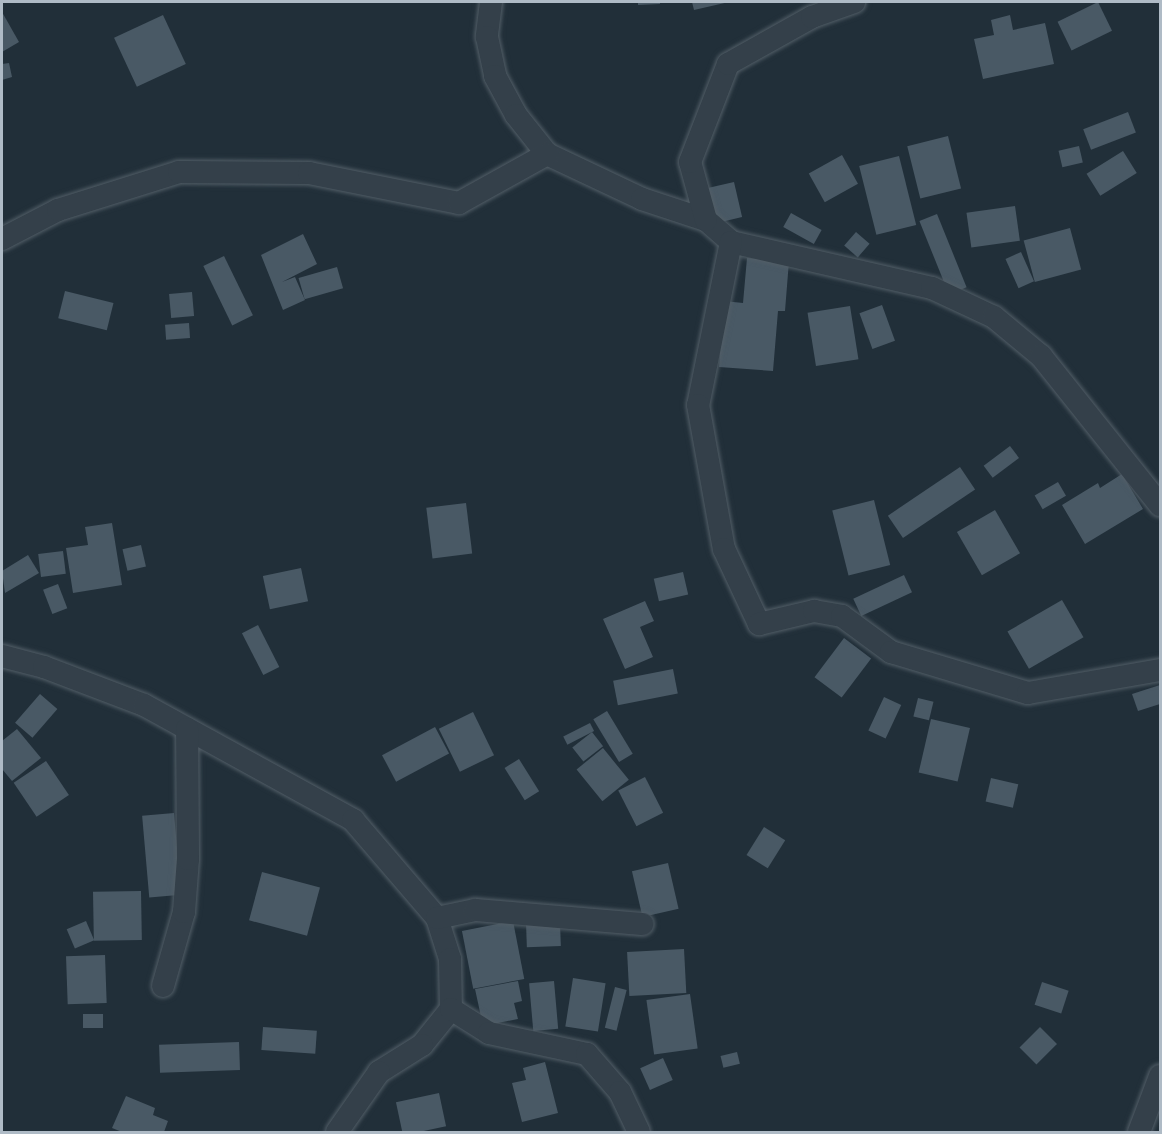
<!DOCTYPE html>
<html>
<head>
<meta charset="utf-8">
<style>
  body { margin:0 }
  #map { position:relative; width:1162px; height:1134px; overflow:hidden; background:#212f39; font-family:Helvetica,sans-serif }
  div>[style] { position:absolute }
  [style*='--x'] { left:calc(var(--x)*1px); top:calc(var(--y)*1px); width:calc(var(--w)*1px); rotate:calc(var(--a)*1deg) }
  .building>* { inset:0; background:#495965; transform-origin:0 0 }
  .roads { filter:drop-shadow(0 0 2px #525e67) drop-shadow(0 0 2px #525e67) }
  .minor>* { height:22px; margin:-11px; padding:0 11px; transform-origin:11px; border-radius:11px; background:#34404a }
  span { translate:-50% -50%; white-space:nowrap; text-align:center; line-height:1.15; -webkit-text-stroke:6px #1a252e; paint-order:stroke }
  .frame { position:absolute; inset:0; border:3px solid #afbbc6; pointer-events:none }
</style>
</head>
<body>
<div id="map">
  <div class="building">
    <i style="clip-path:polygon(638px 2px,660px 2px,660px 4px,638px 5px)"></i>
    <i style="clip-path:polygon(692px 2px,729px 2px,694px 10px)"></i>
    <i style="left:1098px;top:2px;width:32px;height:45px;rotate:64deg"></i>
    <i style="clip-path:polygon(2px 12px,19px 42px,2px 52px)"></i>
    <i style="left:163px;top:15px;width:54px;height:54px;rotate:65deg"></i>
    <i style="clip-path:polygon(1010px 15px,1013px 30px,1045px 23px,1054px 64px,983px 79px,974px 39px,994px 35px,991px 20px)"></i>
    <i style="clip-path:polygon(9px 63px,12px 77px,2px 80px,2px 64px)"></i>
    <i style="left:1128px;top:112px;width:22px;height:48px;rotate:69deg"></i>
    <i style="left:948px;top:136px;width:54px;height:42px;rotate:76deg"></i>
    <i style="left:1079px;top:146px;width:17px;height:21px;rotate:77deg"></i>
    <i style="left:1123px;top:151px;width:26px;height:43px;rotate:58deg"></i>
    <i style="left:842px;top:155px;width:33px;height:38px;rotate:61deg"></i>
    <i style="left:899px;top:156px;width:71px;height:41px;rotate:76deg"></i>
    <i style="left:734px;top:182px;width:36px;height:28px;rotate:77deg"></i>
    <i style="left:1015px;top:206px;width:35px;height:49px;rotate:82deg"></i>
    <i style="left:791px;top:213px;width:35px;height:16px;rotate:29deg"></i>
    <i style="left:937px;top:214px;width:79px;height:19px;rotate:68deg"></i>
    <i style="left:1070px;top:228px;width:43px;height:48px;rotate:75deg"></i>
    <i style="left:856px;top:232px;width:18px;height:18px;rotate:41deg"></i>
    <i style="clip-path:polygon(303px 234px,317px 264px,282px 282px,295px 277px,305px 300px,283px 310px,261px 255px)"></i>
    <i style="left:1021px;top:252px;width:32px;height:17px;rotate:66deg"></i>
    <i style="left:224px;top:256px;width:66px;height:23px;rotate:64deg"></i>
    <i style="clip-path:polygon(747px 258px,789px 261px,785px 311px,778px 311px,773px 371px,719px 367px,724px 301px,743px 303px)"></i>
    <i style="left:337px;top:267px;width:22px;height:40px;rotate:74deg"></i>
    <i style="left:65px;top:291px;width:50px;height:28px;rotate:14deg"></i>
    <i style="left:192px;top:292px;width:24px;height:23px;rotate:85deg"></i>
    <i style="left:882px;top:305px;width:38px;height:24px;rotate:70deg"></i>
    <i style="left:850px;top:306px;width:54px;height:43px;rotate:81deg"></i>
    <i style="left:189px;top:323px;width:15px;height:24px;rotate:86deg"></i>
    <i style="left:1010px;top:446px;width:15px;height:33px;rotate:53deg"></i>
    <i style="left:960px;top:467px;width:27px;height:87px;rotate:56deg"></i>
    <i style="clip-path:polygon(1122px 474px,1143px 509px,1085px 544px,1062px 505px,1098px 483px,1100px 488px)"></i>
    <i style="left:1058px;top:482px;width:16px;height:27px;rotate:60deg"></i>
    <i style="left:874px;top:500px;width:67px;height:43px;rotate:76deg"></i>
    <i style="left:466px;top:503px;width:51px;height:40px;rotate:83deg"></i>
    <i style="left:995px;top:510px;width:50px;height:44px;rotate:60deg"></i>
    <i style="clip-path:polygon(112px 523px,122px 585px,73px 593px,66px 548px,88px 545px,85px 527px)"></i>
    <i style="left:141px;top:545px;width:22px;height:19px;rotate:77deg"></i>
    <i style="left:63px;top:551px;width:23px;height:25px;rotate:83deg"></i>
    <i style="clip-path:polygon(28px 555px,39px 573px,5px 593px,2px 571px)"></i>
    <i style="left:301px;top:568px;width:34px;height:39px;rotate:78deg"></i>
    <i style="left:683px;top:572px;width:23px;height:30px;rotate:77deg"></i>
    <i style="left:904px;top:575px;width:19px;height:56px;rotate:65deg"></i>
    <i style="left:58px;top:584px;width:26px;height:16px;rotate:69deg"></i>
    <i style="left:1062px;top:600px;width:43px;height:63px;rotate:60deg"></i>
    <i style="clip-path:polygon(645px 601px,654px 621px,640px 627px,653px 657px,625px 669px,603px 619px)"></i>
    <i style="left:258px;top:625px;width:47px;height:18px;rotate:63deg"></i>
    <i style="left:844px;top:638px;width:34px;height:49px;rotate:37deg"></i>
    <i style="left:673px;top:669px;width:25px;height:61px;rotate:79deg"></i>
    <i style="clip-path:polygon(1160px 685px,1160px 704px,1138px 711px,1132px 694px)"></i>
    <i style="left:40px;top:694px;width:23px;height:38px;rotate:41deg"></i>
    <i style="left:884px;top:697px;width:19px;height:37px;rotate:25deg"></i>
    <i style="left:918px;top:698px;width:16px;height:19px;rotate:14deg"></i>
    <i style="left:607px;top:711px;width:50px;height:16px;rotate:59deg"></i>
    <i style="left:473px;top:712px;width:48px;height:38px;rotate:64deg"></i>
    <i style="left:931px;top:719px;width:40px;height:55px;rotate:13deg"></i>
    <i style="left:590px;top:723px;width:9px;height:30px;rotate:63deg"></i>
    <i style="left:435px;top:727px;width:30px;height:60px;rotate:62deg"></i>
    <i style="clip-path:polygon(17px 729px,41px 758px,12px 781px,2px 769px,2px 741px)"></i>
    <i style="left:592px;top:732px;width:18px;height:25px;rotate:52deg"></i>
    <i style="left:603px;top:748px;width:41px;height:34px;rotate:51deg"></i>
    <i style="left:519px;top:759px;width:38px;height:17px;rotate:58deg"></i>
    <i style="left:46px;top:761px;width:41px;height:39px;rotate:56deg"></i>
    <i style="left:645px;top:777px;width:40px;height:30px;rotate:63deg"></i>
    <i style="left:991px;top:778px;width:28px;height:24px;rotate:13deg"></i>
    <i style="left:174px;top:813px;width:82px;height:32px;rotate:85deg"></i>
    <i style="left:764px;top:827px;width:25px;height:33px;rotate:32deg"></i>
    <i style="left:668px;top:863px;width:47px;height:37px;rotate:77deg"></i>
    <i style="left:262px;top:872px;width:60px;height:50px;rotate:15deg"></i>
    <i style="left:141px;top:891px;width:49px;height:48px;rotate:89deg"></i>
    <i style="left:86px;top:921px;width:21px;height:21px;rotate:67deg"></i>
    <i style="left:513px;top:921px;width:59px;height:52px;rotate:79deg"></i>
    <i style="left:560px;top:922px;width:24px;height:34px;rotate:88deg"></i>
    <i style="left:684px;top:949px;width:44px;height:57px;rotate:87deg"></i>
    <i style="left:105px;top:955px;width:48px;height:39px;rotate:88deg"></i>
    <i style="left:573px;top:978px;width:33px;height:49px;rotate:9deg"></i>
    <i style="clip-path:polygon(518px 981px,522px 1001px,514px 1003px,518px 1019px,483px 1026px,475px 989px)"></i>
    <i style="left:554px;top:981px;width:48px;height:25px;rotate:85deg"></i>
    <i style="left:1042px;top:982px;width:28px;height:24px;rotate:18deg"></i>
    <i style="left:615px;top:987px;width:12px;height:42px;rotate:14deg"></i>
    <i style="left:690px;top:994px;width:55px;height:44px;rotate:82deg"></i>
    <i style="left:103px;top:1014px;width:14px;height:20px;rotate:90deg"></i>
    <i style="left:263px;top:1027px;width:54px;height:23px;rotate:4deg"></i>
    <i style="left:1040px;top:1027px;width:24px;height:29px;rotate:45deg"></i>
    <i style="left:239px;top:1042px;width:28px;height:80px;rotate:88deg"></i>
    <i style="left:737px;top:1052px;width:12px;height:17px;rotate:76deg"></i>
    <i style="left:663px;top:1058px;width:24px;height:25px;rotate:66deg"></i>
    <i style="clip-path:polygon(545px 1062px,558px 1113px,522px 1122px,512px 1083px,526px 1080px,523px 1068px)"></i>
    <i style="left:439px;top:1093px;width:34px;height:44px;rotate:78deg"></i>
    <i style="clip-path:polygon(126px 1096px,155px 1108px,153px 1115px,168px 1121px,164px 1132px,122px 1132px,112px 1128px)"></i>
  </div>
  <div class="roads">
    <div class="minor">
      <i style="--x:491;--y:2;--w:35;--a:97"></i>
      <i style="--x:487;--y:37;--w:40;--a:78"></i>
      <i style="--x:495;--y:76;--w:44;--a:61.7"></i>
      <i style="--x:516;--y:115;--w:50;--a:51.5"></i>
      <i style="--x:547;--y:154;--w:105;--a:25.3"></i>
      <i style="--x:642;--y:199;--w:67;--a:18.2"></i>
      <i style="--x:706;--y:220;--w:33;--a:41"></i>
      <i style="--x:731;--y:242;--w:206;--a:12.9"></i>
      <i style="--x:932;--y:288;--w:68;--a:25.1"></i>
      <i style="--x:994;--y:317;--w:61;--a:39.7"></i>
      <i style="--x:1041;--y:356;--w:191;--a:51.4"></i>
      <i style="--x:706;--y:220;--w:60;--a:-105.4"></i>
      <i style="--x:690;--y:162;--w:105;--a:-68.8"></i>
      <i style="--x:728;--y:64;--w:96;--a:-29.2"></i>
      <i style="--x:812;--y:17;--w:45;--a:-19.7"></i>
      <i style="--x:2;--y:239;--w:63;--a:-27.4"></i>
      <i style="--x:58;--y:210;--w:127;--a:-17.4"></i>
      <i style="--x:179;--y:172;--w:130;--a:0.4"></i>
      <i style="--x:309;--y:173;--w:153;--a:11.3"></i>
      <i style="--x:459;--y:203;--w:101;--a:-29.1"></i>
      <i style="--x:731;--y:242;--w:166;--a:101.4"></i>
      <i style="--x:698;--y:405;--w:146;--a:79.8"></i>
      <i style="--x:724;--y:549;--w:83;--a:65"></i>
      <i style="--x:759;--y:624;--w:57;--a:-13.3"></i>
      <i style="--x:814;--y:611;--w:28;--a:10"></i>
      <i style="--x:842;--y:616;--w:61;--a:36.3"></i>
      <i style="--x:891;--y:652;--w:143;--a:16.7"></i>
      <i style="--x:1028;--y:693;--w:134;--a:-9.9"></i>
      <i style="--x:2;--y:656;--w:43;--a:14.7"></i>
      <i style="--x:44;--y:667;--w:107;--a:20.8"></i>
      <i style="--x:144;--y:705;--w:239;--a:28.8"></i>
      <i style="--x:353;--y:820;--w:129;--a:49.4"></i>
      <i style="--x:437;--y:918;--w:43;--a:72.4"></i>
      <i style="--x:450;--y:959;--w:50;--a:88.9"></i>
      <i style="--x:451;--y:1009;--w:46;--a:128.9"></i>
      <i style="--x:422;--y:1045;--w:51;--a:147.9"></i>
      <i style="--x:379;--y:1072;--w:73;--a:125"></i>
      <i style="--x:437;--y:918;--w:39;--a:-12"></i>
      <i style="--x:475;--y:910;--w:168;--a:4.8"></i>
      <i style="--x:163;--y:986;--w:77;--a:-74.2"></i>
      <i style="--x:184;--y:912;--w:53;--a:-85.7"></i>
      <i style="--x:188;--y:859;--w:130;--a:-90.4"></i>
      <i style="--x:451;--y:1009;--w:45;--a:32.3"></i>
      <i style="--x:489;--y:1033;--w:100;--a:12.1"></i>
      <i style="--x:587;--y:1054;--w:50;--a:49"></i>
      <i style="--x:620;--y:1092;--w:44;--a:64.6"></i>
      <i style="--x:1139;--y:1132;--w:60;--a:-69.4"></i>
    </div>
  </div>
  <div class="frame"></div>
</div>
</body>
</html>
